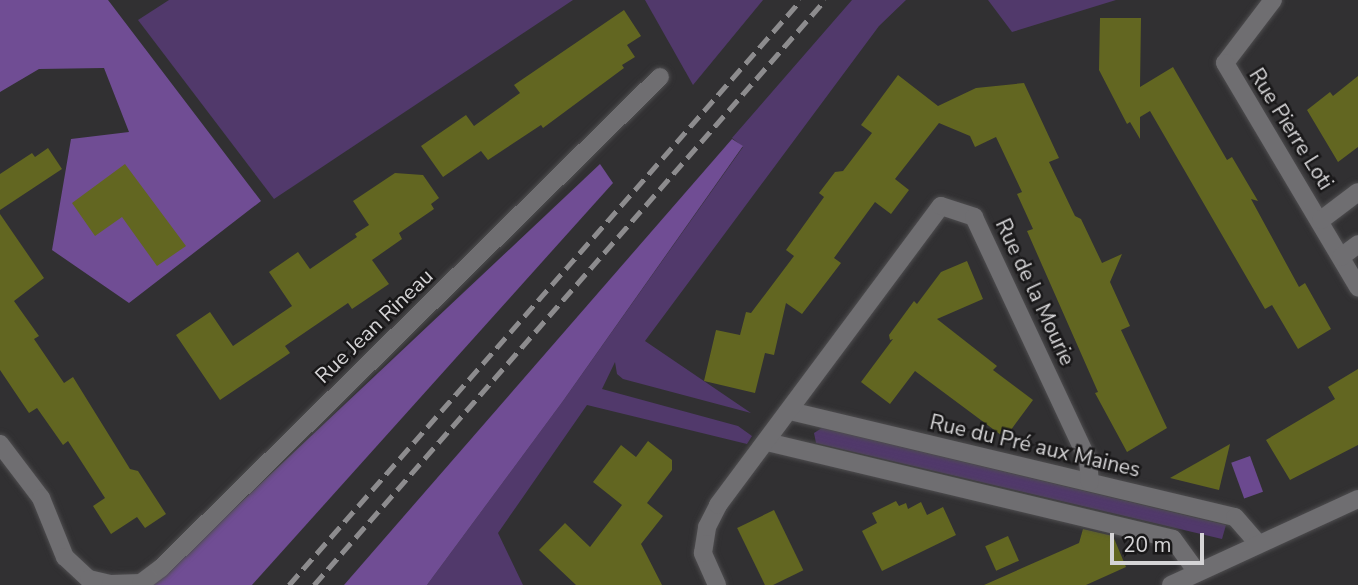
<!DOCTYPE html>
<html>
<head>
<meta charset="utf-8">
<style>
  body { margin:0 }
  #map { position:relative; width:1358px; height:585px; overflow:hidden; background:#313032; font-family:"Nunito Sans",sans-serif }
  div>[style] { position:absolute }
  [style*='--x'] { left:calc(var(--x)*1px); top:calc(var(--y)*1px); width:calc(var(--w)*1px); rotate:calc(var(--a)*1deg) }
  .green>* { inset:0; background:#51396b }
  .forest>* { inset:0; background:#704d94 }
  .water>* { inset:0; background:#6b498f; transform-origin:0 0 }
  .building>* { inset:0; background:#626621; transform-origin:0 0 }
  .roads { filter:drop-shadow(0 0 2px #4e4d4f) drop-shadow(0 0 2px #4e4d4f) }
  .minor>* { height:18px; margin:-9px; padding:0 9px; transform-origin:9px; border-radius:9px; background:#6f6e71 }
  .rail>* { height:5px; margin-top:-2.5px; transform-origin:0; background:repeating-linear-gradient(90deg,#8d8c8e 0 14px,transparent 0 21px) }
  span { translate:-50% -50%; white-space:nowrap; text-align:center; line-height:1.15; -webkit-text-stroke:5px #191819; paint-order:stroke }
  .street-label { font-size:21px; color:#d5d4d6 }
  .scale { position:absolute; left:1110px; top:533px; width:94px; height:32px; box-sizing:border-box; border:4px solid #d5d4d6; border-top:0; padding-left:9px; font-size:21px; line-height:24px; white-space:nowrap; color:#d5d4d6; -webkit-text-stroke:5px #191819; paint-order:stroke }
</style>
</head>
<body>
<div id="map">
  <div class="green">
    <i style="clip-path:polygon(169px 0,573px 0,274px 199px,138px 20px)"></i>
    <i style="clip-path:polygon(645px 0,763px 0,693px 85px)"></i>
    <i style="clip-path:polygon(852px 0,906px 0,879px 26px,645px 341px,751px 413px,623px 379px,617px 374px,615px 362px,602px 389px,738px 426px,752px 436px,747px 444px,587px 405px,498px 533px,523px 585px,427px 585px,563px 401px,743px 147px,732px 138px)"></i>
    <i style="clip-path:polygon(988px 0,1116px 0,1012px 32px)"></i>
    <i style="clip-path:polygon(822px 428px,1226px 525px,1222px 539px,816px 443px,814px 433px)"></i>
  </div>
  <div class="forest">
    <i style="clip-path:polygon(0 0,108px 0,261px 201px,129px 303px,52px 250px,71px 139px,129px 132px,104px 68px,39px 69px,0 92px)"></i>
    <i style="clip-path:polygon(732px 139px,743px 146px,563px 401px,427px 585px,344px 585px)"></i>
    <i style="clip-path:polygon(600px 164px,613px 183px,252px 585px,153px 585px)"></i>
  </div>
  <div class="water">
    <i style="left:1250px;top:456px;width:38px;height:20px;rotate:70deg"></i>
  </div>
  <div class="building">
    <i style="clip-path:polygon(624px 10px,641px 36px,627px 45px,635px 57px,622px 65px,624px 68px,543px 128px,541px 125px,488px 160px,481px 151px,443px 177px,421px 146px,466px 115px,474px 126px,520px 93px,514px 85px)"></i>
    <i style="clip-path:polygon(1100px 18px,1141px 18px,1140px 87px,1173px 67px,1227px 160px,1232px 157px,1258px 201px,1251px 199px,1299px 287px,1305px 283px,1331px 329px,1298px 349px,1272px 305px,1265px 309px,1150px 111px,1140px 117px,1140px 139px,1130px 122px,1127px 124px,1099px 70px)"></i>
    <i style="clip-path:polygon(898px 75px,938px 106px,976px 88px,1024px 83px,1059px 158px,1049px 162px,1075px 216px,1081px 219px,1102px 263px,1122px 254px,1110px 282px,1130px 326px,1121px 330px,1167px 428px,1127px 452px,1095px 393px,1098px 392px,1027px 231px,1033px 229px,1017px 194px,1022px 192px,996px 137px,975px 147px,970px 136px,939px 123px,895px 179px,909px 190px,891px 214px,875px 202px,834px 258px,841px 263px,802px 314px,786px 303px,774px 355px,765px 353px,755px 393px,704px 381px,716px 330px,740px 335px,746px 312px,751px 313px,794px 256px,786px 250px,824px 197px,819px 193px,835px 172px,843px 171px,872px 133px,861px 125px)"></i>
    <i style="clip-path:polygon(1358px 76px,1358px 147px,1338px 162px,1307px 110px,1330px 92px,1333px 96px)"></i>
    <i style="clip-path:polygon(48px 148px,62px 169px,0 210px,0 174px,32px 153px,35px 157px)"></i>
    <i style="clip-path:polygon(125px 164px,186px 246px,157px 266px,122px 217px,95px 236px,72px 203px)"></i>
    <i style="clip-path:polygon(395px 173px,423px 175px,439px 198px,431px 204px,434px 209px,399px 233px,402px 239px,372px 260px,389px 284px,352px 309px,348px 303px,285px 346px,290px 353px,220px 400px,176px 335px,210px 312px,233px 346px,292px 306px,269px 272px,298px 252px,310px 269px,357px 237px,355px 234px,369px 225px,353px 201px)"></i>
    <i style="clip-path:polygon(0 214px,44px 278px,14px 301px,39px 336px,34px 339px,64px 383px,73px 377px,130px 469px,138px 471px,166px 514px,145px 528px,137px 517px,111px 534px,93px 506px,105px 498px,68px 441px,63px 445px,37px 408px,29px 413px,0 370px)"></i>
    <i style="clip-path:polygon(967px 261px,983px 299px,937px 319px,997px 366px,993px 370px,1033px 400px,1005px 438px,915px 371px,890px 404px,861px 382px,893px 339px,890px 340px,889px 335px,914px 301px,917px 304px,941px 272px)"></i>
    <i style="clip-path:polygon(1358px 369px,1358px 445px,1290px 480px,1266px 440px,1335px 399px,1328px 387px)"></i>
    <i style="clip-path:polygon(648px 441px,672px 460px,672px 470px,647px 503px,663px 516px,641px 544px,662px 585px,576px 585px,539px 550px,565px 523px,590px 547px,622px 505px,593px 482px,621px 445px,636px 457px)"></i>
    <i style="clip-path:polygon(1230px 444px,1219px 490px,1170px 478px)"></i>
    <i style="clip-path:polygon(896px 501px,899px 506px,906px 503px,908px 509px,921px 502px,927px 515px,943px 507px,956px 535px,882px 571px,862px 531px,877px 523px,872px 513px)"></i>
    <i style="left:774px;top:510px;width:67px;height:41px;rotate:64deg"></i>
    <i style="clip-path:polygon(1083px 529px,1113px 536px,1126px 567px,1086px 585px,984px 585px,1079px 543px)"></i>
    <i style="left:1008px;top:536px;width:27px;height:25px;rotate:66deg"></i>
  </div>
  <div class="roads">
    <div class="minor">
      <i style="--x:1273;--y:0;--w:79;--a:127.3"></i>
      <i style="--x:1225;--y:63;--w:261;--a:59.3"></i>
      <i style="--x:1321;--y:220;--w:46;--a:-37.1"></i>
      <i style="--x:1341;--y:257;--w:21;--a:-37"></i>
      <i style="--x:790;--y:411;--w:457;--a:13.4"></i>
      <i style="--x:1235;--y:517;--w:35;--a:49"></i>
      <i style="--x:767;--y:442;--w:417;--a:13.4"></i>
      <i style="--x:1173;--y:539;--w:41;--a:54"></i>
      <i style="--x:0;--y:444;--w:68;--a:52.8"></i>
      <i style="--x:41;--y:498;--w:64;--a:67.9"></i>
      <i style="--x:65;--y:557;--w:33;--a:43"></i>
      <i style="--x:89;--y:579;--w:23;--a:13"></i>
      <i style="--x:111;--y:584;--w:30;--a:-2"></i>
      <i style="--x:141;--y:583;--w:25;--a:-37"></i>
      <i style="--x:161;--y:568;--w:700;--a:-44.54"></i>
      <i style="--x:717;--y:585;--w:35;--a:-114"></i>
      <i style="--x:703;--y:553;--w:26;--a:-81"></i>
      <i style="--x:707;--y:527;--w:25;--a:-63"></i>
      <i style="--x:718;--y:505;--w:373;--a:-53.3"></i>
      <i style="--x:941;--y:206;--w:35;--a:18"></i>
      <i style="--x:974;--y:217;--w:268;--a:64.9"></i>
      <i style="--x:1088;--y:460;--w:22;--a:85"></i>
      <i style="--x:1171;--y:585;--w:206;--a:-24.7"></i>
    </div>
  </div>
  <div class="rail">
    <i style="--x:289;--y:585;--w:777;--a:-48.81"></i>
    <i style="--x:314;--y:585;--w:777;--a:-48.86"></i>
  </div>
  <div class="street-label">
    <span style="left:1291px;top:129px;rotate:58deg">Rue Pierre Loti</span>
    <span style="left:1035px;top:292px;rotate:65deg">Rue de la Mourie</span>
    <span style="left:374px;top:326px;rotate:-44deg">Rue Jean Rineau</span>
    <span style="left:1035px;top:446px;rotate:13deg">Rue du Pré aux Maines</span>
  </div>
  <div class="scale">20 m</div>
</div>
</body>
</html>
